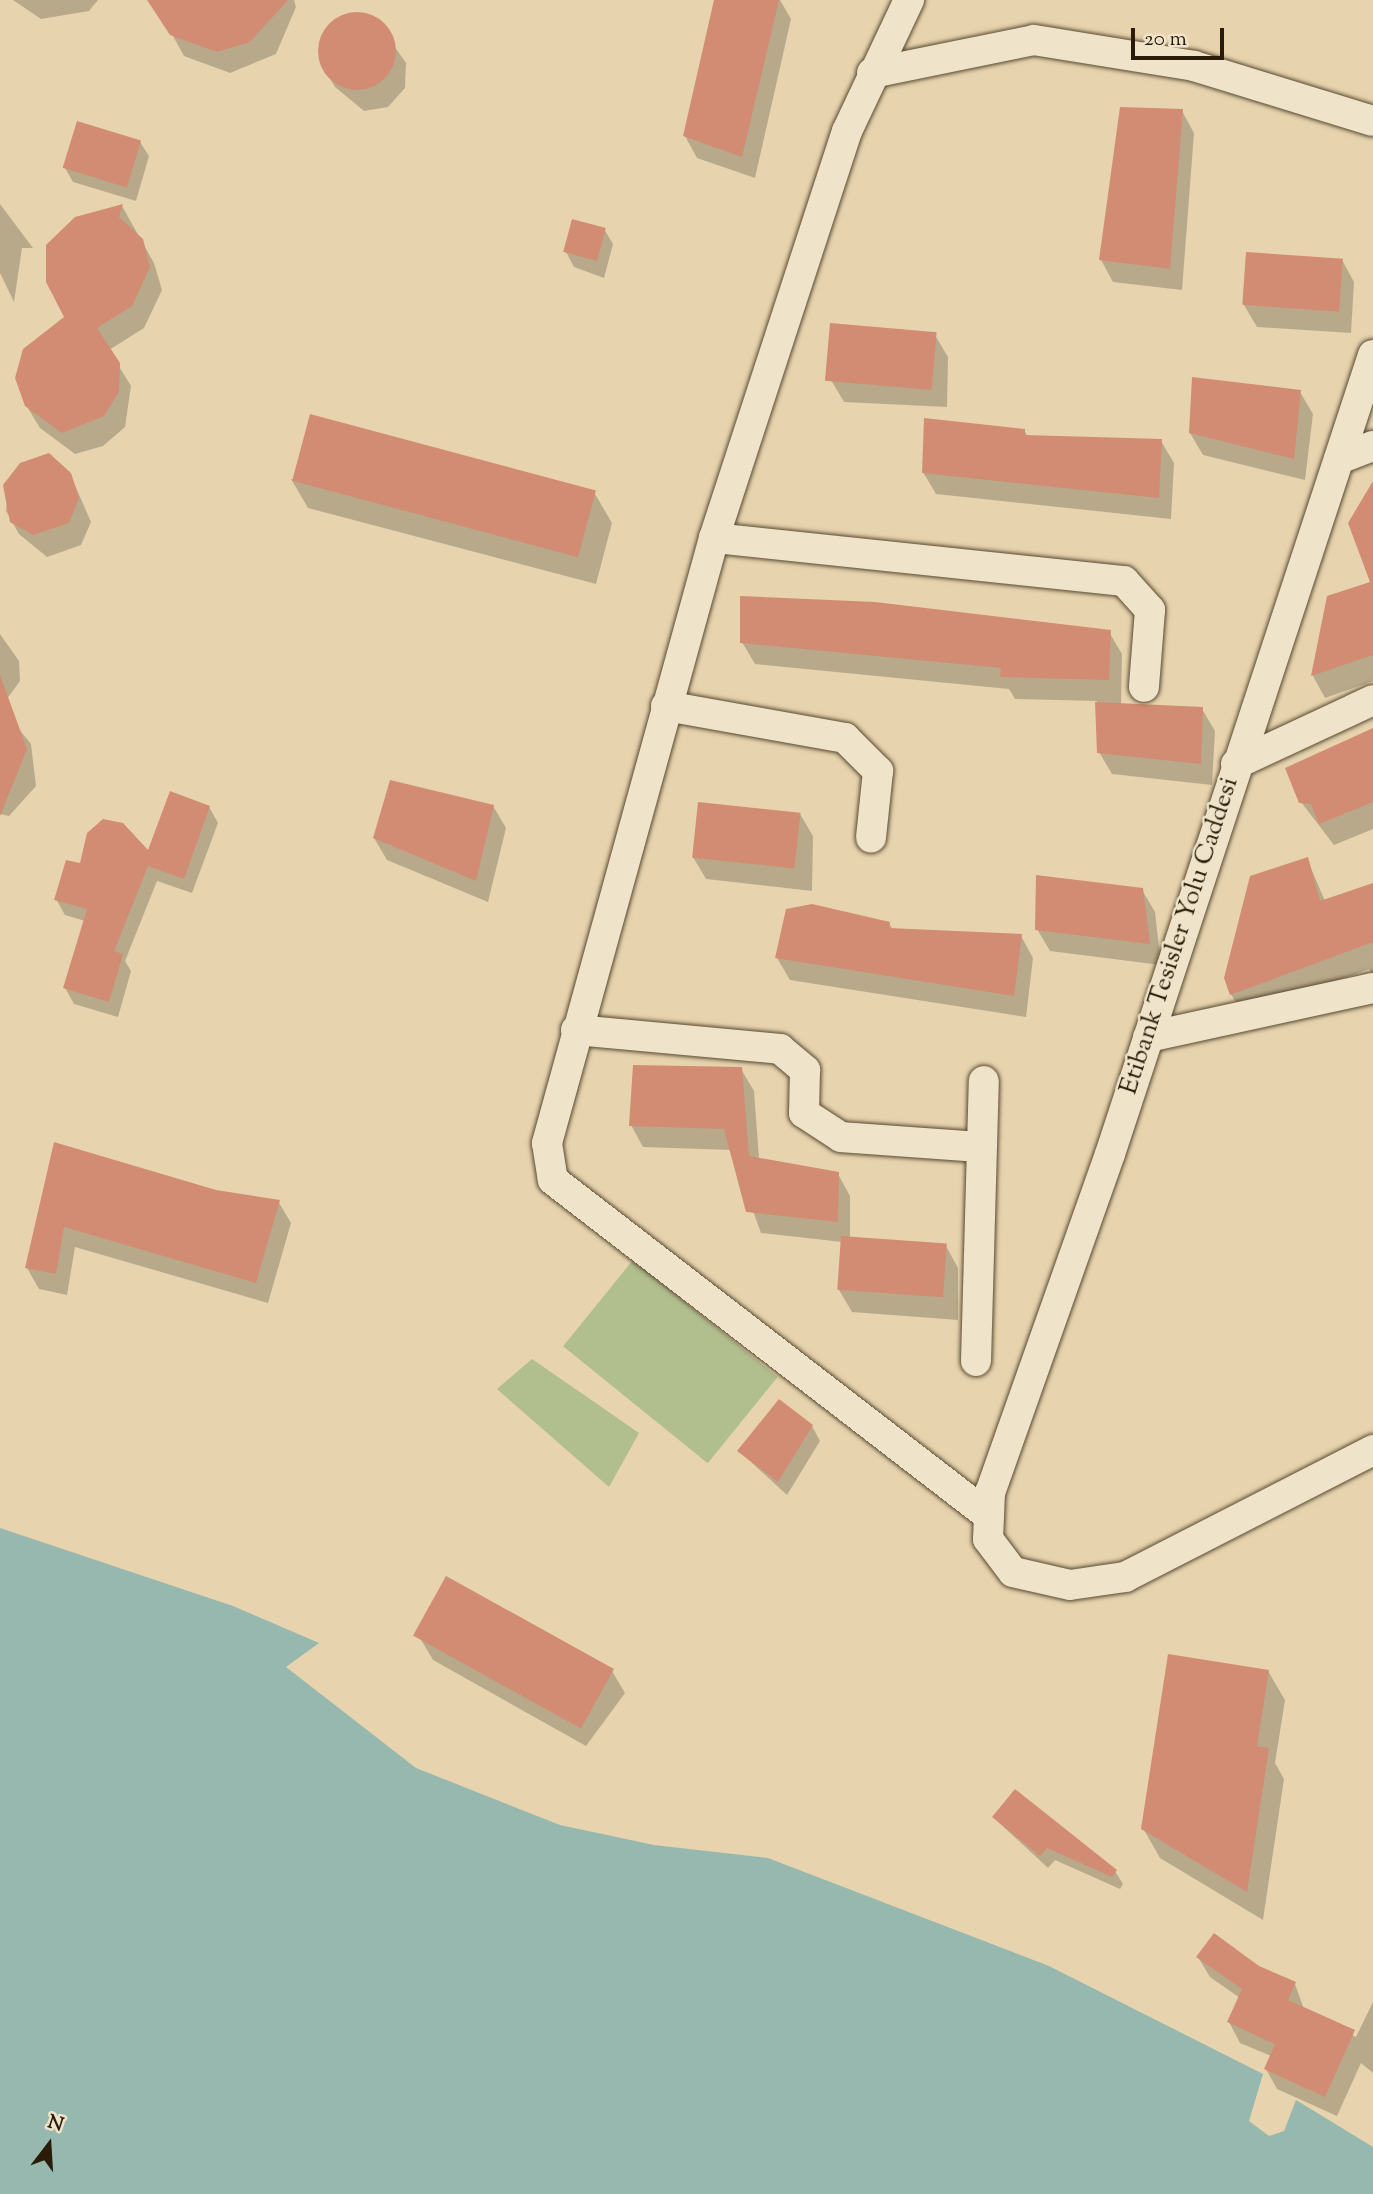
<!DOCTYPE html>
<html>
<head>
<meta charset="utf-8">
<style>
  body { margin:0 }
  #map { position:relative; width:1373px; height:2194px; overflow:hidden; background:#e7d4ae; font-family:"Sorts Mill Goudy",serif }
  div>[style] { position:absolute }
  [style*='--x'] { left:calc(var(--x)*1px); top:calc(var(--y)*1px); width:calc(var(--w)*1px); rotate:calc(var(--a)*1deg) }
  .green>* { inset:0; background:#b1be8e; transform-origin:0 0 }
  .water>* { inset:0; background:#97b8af }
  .shadow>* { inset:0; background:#0003 }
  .building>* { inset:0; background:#d28c73; transform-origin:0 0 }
  .round { border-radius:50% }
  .roads { filter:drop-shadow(0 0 2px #594a32) drop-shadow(0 0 2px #594a32) }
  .minor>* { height:30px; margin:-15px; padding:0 15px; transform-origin:15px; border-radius:15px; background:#efe3ca }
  span { translate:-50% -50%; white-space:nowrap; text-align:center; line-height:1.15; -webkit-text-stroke:5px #efe3ca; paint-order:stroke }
  .street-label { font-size:26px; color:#2a1c09 }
  .north { position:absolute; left:14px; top:2110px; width:70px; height:70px; -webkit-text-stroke:5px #efe3ca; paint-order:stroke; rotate:17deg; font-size:19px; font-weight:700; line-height:28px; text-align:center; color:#2a1c09 }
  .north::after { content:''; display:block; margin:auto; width:24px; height:32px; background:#2a1c09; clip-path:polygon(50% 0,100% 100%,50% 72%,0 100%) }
  .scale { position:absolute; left:1131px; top:28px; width:93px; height:32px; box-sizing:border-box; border:4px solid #2a1c09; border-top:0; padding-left:9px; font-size:21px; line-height:24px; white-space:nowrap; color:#2a1c09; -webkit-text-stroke:5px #efe3ca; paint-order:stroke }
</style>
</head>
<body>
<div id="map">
  <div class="green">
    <i style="left:633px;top:1260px;width:186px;height:111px;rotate:39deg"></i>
    <i style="clip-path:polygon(532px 1359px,639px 1433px,609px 1487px,497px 1389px)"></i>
  </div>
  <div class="water">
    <i style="clip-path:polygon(0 1528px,233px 1606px,319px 1643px,286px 1667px,416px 1768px,560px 1825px,654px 1845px,768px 1858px,1049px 1966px,1263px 2074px,1249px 2121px,1269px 2136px,1284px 2131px,1296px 2100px,1373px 2147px,1373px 2194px,0 2194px)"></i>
  </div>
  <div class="shadow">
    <i style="clip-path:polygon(13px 0,98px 0,89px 11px,41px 19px)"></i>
    <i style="clip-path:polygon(153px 0,294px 0,296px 7px,276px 54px,230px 73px,184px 56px)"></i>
    <i style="clip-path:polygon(716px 0,780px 0,791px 19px,755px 178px,697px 158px,685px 136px)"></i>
    <i style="clip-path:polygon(350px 15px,376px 20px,406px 63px,405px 88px,388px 107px,364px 111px,335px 87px,322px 65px,328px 28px)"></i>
    <i style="clip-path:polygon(1182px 111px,1194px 133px,1182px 290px,1113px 282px,1101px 260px)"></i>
    <i style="clip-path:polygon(140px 142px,149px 156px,136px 201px,73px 182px,65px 168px)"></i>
    <i style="clip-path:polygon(0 204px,33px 248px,22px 248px,14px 302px,0 273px)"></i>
    <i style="clip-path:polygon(122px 206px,154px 263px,162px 290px,144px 328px,109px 350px,131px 386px,125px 427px,103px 446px,75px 454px,40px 428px,26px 405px)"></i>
    <i style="clip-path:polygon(604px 229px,613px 244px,604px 278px,574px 267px,566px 252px)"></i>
    <i style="clip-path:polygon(1342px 260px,1354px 282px,1351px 333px,1257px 327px,1244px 305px)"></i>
    <i style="clip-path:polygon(935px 335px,948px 357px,947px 407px,844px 402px,831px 380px)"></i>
    <i style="clip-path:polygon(1300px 392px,1313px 414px,1305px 480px,1203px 455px,1190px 433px)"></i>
    <i style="clip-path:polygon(1024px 430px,1028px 437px,1161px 441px,1174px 463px,1171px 519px,936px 494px,923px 472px)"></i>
    <i style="clip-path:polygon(70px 474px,91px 522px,81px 545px,47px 557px,19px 534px,6px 511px,9px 478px)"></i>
    <i style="clip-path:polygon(291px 479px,595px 494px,612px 523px,596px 584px,308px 508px)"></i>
    <i style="clip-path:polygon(1373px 484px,1373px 681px,1325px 698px,1313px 676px,1329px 597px,1372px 583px)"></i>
    <i style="clip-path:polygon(1109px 632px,1122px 654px,1121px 705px,1202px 709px,1215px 731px,1212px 785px,1112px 774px,1099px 752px,1097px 701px,1015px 699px,1009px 689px,755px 664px,742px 642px)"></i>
    <i style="clip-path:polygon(0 634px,19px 661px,20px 681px,1px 707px,31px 744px,36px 786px,9px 816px,0 814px)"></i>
    <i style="clip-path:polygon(1373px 730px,1373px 829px,1334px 845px,1301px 802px)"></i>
    <i style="clip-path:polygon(493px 806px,506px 828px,488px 902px,387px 860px,374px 838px)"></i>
    <i style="clip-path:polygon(209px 807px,218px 823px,192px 893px,157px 881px,125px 961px,131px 971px,118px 1017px,74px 1004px,65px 988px,85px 921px,65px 915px,56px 899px,81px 865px,95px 826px,123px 825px,148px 854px)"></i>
    <i style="clip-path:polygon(800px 814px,813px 836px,812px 891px,706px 879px,693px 857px)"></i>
    <i style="clip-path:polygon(1307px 859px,1325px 901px,1373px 885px,1373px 975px,1369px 969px,1243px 1015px,1231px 994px)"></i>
    <i style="clip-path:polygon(1142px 890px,1155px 912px,1161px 965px,1050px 951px,1037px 929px)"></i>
    <i style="clip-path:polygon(889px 923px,893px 930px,1021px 936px,1033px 958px,1026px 1017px,790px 980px,777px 958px)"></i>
    <i style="clip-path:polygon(741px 1069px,754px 1091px,759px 1159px,838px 1174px,850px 1196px,850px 1239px,946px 1246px,958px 1268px,958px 1320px,852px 1312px,839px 1290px,842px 1242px,761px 1233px,731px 1150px,643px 1147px,631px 1125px)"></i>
    <i style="clip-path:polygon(55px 1144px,215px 1192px,278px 1201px,291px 1223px,268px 1303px,75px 1247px,67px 1295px,39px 1289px,27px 1268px)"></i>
    <i style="clip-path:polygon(812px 1426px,820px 1441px,787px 1495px,739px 1451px)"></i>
    <i style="clip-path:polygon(420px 1638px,612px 1671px,625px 1693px,586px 1746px,433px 1660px)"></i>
    <i style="clip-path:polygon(1268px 1671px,1285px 1700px,1275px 1763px,1284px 1779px,1263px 1920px,1160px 1858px,1143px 1828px)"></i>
    <i style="clip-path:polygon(994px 1818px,1115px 1871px,1123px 1884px,1120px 1889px,1055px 1860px,1048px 1868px)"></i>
    <i style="clip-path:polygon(1198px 1957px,1258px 1968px,1295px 1984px,1304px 2009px,1356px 2037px,1373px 2002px,1373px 2073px,1361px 2063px,1337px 2116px,1277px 2089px,1266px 2069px,1271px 2056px,1240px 2043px,1229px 2022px,1240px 1998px,1210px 1977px)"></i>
  </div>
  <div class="building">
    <i style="clip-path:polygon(147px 0,288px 0,250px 42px,217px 52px,170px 35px)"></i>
    <i style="clip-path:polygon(714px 0,779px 0,742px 157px,683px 136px)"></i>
    <i class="round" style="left:318px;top:12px;width:78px;height:78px"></i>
    <i style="clip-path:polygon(1120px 107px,1183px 109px,1170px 269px,1099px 260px)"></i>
    <i style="left:77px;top:121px;width:67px;height:49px;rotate:17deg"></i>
    <i style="clip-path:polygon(123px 204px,119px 217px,143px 239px,150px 267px,132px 306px,97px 328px,120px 363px,119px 392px,104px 416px,62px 433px,25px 406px,15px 378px,23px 349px,64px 317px,46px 282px,46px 245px,75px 217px)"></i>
    <i style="left:572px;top:219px;width:35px;height:34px;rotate:15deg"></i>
    <i style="left:1246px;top:252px;width:97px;height:53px;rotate:4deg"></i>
    <i style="left:830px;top:323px;width:107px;height:58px;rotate:5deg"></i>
    <i style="clip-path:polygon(1192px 377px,1301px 390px,1294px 459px,1189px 433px)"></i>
    <i style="left:310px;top:414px;width:296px;height:69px;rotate:15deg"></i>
    <i style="clip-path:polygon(924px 418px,1025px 429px,1025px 435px,1162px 439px,1159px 498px,922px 473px)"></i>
    <i style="clip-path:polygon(49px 453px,71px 473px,79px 498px,69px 523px,33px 535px,10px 522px,3px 485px,20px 463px)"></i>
    <i style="clip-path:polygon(1373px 481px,1373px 655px,1311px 676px,1327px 596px,1370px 582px,1348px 523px)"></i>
    <i style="clip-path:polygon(740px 596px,875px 602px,1111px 630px,1109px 680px,1000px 677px,1001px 668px,740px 643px)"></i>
    <i style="clip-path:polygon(0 675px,27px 749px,0 816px)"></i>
    <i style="clip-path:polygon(1095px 702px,1203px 707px,1201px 764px,1097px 753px)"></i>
    <i style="clip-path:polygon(1373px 728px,1373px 802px,1319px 824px,1311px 804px,1299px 803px,1285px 768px)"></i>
    <i style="clip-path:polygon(390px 780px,494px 805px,476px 881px,373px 838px)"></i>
    <i style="clip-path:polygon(170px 791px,210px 806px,184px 879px,148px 866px,114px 951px,123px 954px,109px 1002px,63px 988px,87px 909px,54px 900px,66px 860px,80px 863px,87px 833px,103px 819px,123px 823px,148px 850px)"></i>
    <i style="left:698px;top:802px;width:103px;height:56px;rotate:6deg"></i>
    <i style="clip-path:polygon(1308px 857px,1320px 901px,1373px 883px,1373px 942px,1230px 995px,1224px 978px,1250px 876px)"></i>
    <i style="clip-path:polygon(1036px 875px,1143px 888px,1150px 944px,1035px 930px)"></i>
    <i style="clip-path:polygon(812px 904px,890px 922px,889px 928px,1022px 934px,1014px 996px,775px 958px,786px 909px)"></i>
    <i style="clip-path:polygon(633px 1065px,742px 1067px,749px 1156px,839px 1172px,838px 1222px,746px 1212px,724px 1129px,629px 1126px)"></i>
    <i style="clip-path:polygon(54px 1142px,216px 1190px,280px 1200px,256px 1283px,64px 1227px,56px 1274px,25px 1268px)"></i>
    <i style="left:841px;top:1236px;width:106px;height:54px;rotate:4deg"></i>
    <i style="clip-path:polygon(779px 1399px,813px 1425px,778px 1482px,737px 1451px)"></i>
    <i style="left:446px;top:1576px;width:192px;height:68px;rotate:29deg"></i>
    <i style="clip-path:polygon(1168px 1654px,1269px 1670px,1257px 1746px,1269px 1748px,1247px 1892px,1141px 1829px)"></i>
    <i style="clip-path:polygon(1015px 1789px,1117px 1870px,1112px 1877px,1047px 1848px,1040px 1856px,992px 1817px)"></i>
    <i style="clip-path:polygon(1214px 1933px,1259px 1966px,1296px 1982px,1288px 2000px,1355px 2030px,1325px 2097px,1264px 2069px,1275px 2044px,1227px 2022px,1242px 1989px,1196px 1957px)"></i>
  </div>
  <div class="roads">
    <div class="minor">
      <i style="--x:909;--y:0;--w:145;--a:115.3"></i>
      <i style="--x:847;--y:131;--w:428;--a:108.1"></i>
      <i style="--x:714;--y:538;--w:628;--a:105.43"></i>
      <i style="--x:547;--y:1143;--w:37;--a:81"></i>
      <i style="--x:553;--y:1180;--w:550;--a:37.62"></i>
      <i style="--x:872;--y:73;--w:165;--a:-11.5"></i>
      <i style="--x:1034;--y:40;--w:162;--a:9.2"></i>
      <i style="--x:1194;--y:66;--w:187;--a:17.1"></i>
      <i style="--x:1373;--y:355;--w:841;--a:108.22"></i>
      <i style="--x:1110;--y:1154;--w:359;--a:109.5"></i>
      <i style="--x:990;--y:1492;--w:47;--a:92.4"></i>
      <i style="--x:988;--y:1539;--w:41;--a:52.9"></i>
      <i style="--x:1013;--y:1572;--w:58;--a:12.8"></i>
      <i style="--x:1070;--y:1585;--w:56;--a:-8.3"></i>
      <i style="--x:1125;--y:1577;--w:279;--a:-27.1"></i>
      <i style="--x:1339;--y:459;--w:36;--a:-21"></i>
      <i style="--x:714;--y:538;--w:412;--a:6"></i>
      <i style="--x:1124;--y:581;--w:39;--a:48"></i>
      <i style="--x:1150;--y:610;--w:77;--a:94.5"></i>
      <i style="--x:666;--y:706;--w:182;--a:10.1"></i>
      <i style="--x:845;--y:738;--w:47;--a:45"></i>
      <i style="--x:878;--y:771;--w:67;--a:96"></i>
      <i style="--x:1236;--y:764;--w:151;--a:-25"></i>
      <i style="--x:576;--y:1030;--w:205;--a:5.3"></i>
      <i style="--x:780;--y:1049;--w:33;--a:40"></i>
      <i style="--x:805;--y:1070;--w:43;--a:91.3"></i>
      <i style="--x:804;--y:1113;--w:44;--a:33"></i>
      <i style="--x:841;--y:1137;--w:138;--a:4.1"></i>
      <i style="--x:1148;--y:1037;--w:230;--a:-12.3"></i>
      <i style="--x:976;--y:1361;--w:280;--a:-88.4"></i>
    </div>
  </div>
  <div class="street-label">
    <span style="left:1180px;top:936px;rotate:-72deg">Etibank Tesisler Yolu Caddesi</span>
  </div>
  <div class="north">N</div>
  <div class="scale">20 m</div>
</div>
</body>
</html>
